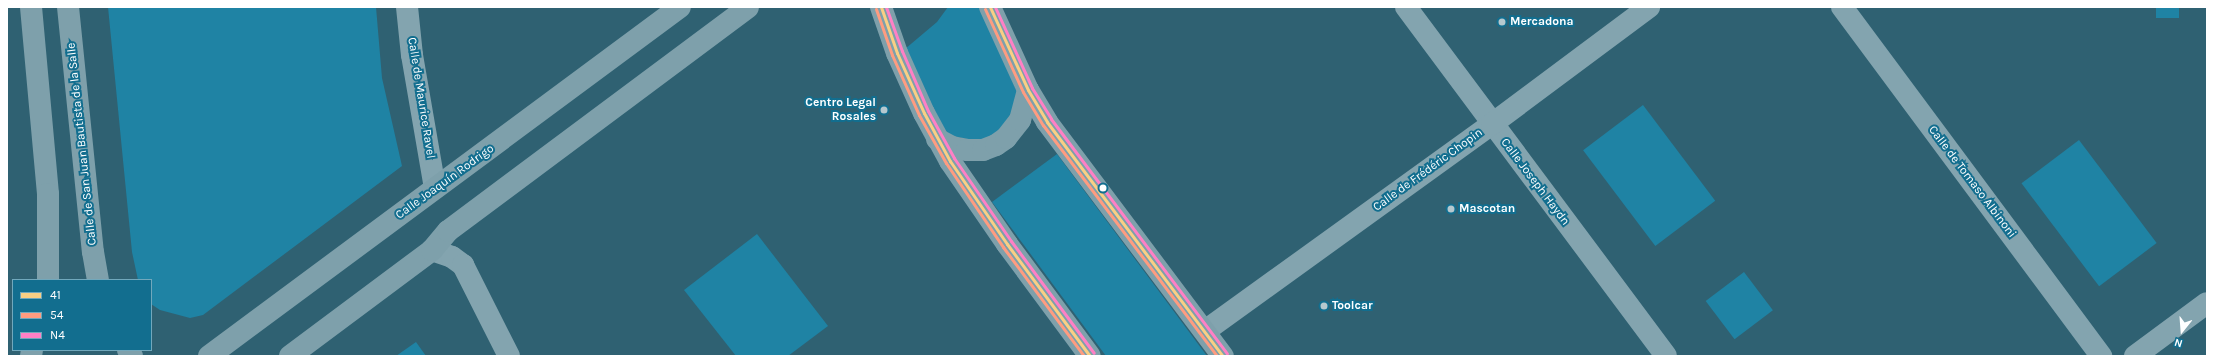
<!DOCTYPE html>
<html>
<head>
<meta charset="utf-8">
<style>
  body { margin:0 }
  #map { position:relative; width:2214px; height:363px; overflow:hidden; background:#2f6172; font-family:Karla,sans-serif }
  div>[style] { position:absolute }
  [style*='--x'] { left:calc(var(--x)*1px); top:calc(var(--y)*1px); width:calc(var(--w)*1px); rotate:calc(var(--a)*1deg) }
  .green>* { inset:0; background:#1f83a4; transform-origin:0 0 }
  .street>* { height:22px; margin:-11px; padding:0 11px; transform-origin:11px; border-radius:11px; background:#83a4af }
  .secondary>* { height:22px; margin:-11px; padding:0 11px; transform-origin:11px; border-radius:11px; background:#7ea0ab }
  .bus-1>* { height:3px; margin:-1.5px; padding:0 1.5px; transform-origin:1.5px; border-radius:1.5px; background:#facf84 }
  .bus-2>* { height:3px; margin:-1.5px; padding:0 1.5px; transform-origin:1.5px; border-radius:1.5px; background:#ff9c80 }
  .bus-3>* { height:3px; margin:-1.5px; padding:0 1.5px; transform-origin:1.5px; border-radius:1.5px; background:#ff80c5 }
  .dots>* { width:11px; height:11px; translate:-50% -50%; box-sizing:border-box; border:2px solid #126e8f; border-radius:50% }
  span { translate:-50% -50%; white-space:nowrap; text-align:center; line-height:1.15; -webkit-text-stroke:4px #126e8f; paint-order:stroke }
  .poi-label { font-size:12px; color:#fff; font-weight:700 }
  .left { translate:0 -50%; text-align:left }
  .right { translate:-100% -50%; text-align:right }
  .street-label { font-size:12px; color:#fff }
  .frame { position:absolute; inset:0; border:8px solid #fff; pointer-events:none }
  .legend { position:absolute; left:12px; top:279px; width:140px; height:72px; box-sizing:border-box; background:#126e8f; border:1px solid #71a8bc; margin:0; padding:5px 7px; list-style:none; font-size:12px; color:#fff }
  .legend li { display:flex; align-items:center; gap:8px; height:20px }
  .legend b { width:20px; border:1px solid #71a8bc }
  .north { position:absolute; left:2162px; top:311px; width:40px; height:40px; -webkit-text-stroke:3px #126e8f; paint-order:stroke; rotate:197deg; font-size:11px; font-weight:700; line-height:16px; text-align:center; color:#fff }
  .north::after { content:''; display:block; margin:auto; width:14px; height:18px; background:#fff; clip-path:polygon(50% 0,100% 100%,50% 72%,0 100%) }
</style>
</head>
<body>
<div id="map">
  <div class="green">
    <i style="clip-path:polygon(108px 7px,376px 7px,382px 78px,402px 166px,203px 315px,190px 318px,160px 310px,151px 304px,151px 280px,138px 280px,132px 252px)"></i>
    <i style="clip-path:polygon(948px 7px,981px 7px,1017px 92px,1010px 123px,981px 142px,952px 136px,943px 129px,905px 49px,937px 22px)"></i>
    <i style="left:2156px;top:7px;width:23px;height:11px"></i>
    <i style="left:1643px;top:105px;width:120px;height:75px;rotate:53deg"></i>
    <i style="left:2079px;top:140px;width:129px;height:72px;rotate:53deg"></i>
    <i style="clip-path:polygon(1057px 154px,1207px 356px,1106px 356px,992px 202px)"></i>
    <i style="clip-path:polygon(757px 234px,828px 326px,788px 356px,736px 356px,684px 290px)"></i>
    <i style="left:1744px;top:272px;width:48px;height:48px;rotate:53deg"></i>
    <i style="clip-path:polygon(416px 342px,426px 356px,396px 356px)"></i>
  </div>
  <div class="street">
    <i style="--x:407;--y:7;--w:48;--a:84.1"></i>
    <i style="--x:412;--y:55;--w:135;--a:80.2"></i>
    <i style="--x:1406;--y:7;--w:435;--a:53.3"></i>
    <i style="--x:1842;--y:7;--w:435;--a:53.4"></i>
    <i style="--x:432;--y:250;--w:21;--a:19"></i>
    <i style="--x:452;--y:257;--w:14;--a:36"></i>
    <i style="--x:463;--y:265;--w:102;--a:63.2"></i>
    <i style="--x:1205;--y:331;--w:354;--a:-35.8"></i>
    <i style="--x:1492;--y:124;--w:196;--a:-36.7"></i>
    <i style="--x:2135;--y:356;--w:89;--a:-36.4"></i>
  </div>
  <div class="secondary">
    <i style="--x:31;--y:7;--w:188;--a:84.8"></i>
    <i style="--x:48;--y:194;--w:86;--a:90"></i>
    <i style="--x:68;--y:7;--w:246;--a:84.2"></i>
    <i style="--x:93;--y:252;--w:28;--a:80"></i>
    <i style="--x:881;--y:7;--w:49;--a:70.8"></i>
    <i style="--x:897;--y:53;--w:66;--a:65.8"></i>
    <i style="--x:924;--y:113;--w:55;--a:61.6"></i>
    <i style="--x:950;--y:161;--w:101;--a:55.5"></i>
    <i style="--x:1007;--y:244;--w:139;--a:53.5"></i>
    <i style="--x:990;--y:7;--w:91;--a:65.4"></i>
    <i style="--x:1028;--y:90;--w:37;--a:59"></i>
    <i style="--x:1047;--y:122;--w:293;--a:53.1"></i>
    <i style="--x:937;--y:139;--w:17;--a:28"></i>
    <i style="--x:952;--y:147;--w:15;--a:11"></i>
    <i style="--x:967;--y:150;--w:16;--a:0"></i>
    <i style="--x:983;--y:150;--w:14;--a:-21"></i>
    <i style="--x:996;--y:145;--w:12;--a:-35"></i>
    <i style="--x:1006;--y:138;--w:23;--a:-52"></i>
    <i style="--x:1020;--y:120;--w:31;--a:-75"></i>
    <i style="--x:128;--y:350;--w:7;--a:56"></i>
    <i style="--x:31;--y:356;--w:6;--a:-81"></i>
    <i style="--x:209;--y:356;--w:586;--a:-36.54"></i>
    <i style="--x:290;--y:356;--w:177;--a:-36.7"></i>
    <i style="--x:432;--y:250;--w:25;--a:-50"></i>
    <i style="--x:448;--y:231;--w:374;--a:-36.7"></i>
  </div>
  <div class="bus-1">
    <i style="--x:881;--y:7;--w:49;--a:70.8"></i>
    <i style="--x:897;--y:53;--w:66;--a:65.8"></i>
    <i style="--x:924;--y:113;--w:55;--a:61.6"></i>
    <i style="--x:950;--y:161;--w:101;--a:55.5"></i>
    <i style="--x:1007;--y:244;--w:139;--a:53.5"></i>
    <i style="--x:990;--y:7;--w:91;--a:65.4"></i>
    <i style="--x:1028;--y:90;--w:37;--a:59"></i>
    <i style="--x:1047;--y:122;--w:293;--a:53.1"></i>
  </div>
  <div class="bus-2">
    <i style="--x:876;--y:9;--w:49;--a:70.8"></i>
    <i style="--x:892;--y:55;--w:66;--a:65.8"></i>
    <i style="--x:919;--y:115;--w:55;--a:60.6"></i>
    <i style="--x:946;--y:163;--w:102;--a:55.8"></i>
    <i style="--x:1003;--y:247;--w:136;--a:53.4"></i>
    <i style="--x:985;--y:9;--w:91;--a:65.4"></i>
    <i style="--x:1023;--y:92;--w:39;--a:59"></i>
    <i style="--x:1043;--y:125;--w:289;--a:53"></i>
  </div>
  <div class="bus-3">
    <i style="--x:886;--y:7;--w:47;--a:70"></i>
    <i style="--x:902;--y:51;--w:65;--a:66.6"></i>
    <i style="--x:928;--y:111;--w:54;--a:61"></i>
    <i style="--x:954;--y:158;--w:101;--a:55.5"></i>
    <i style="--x:1011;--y:241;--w:139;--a:53.5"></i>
    <i style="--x:995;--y:7;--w:89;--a:65.4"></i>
    <i style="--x:1032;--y:88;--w:36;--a:58"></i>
    <i style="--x:1051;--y:119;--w:293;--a:53.1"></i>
  </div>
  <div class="dots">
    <i style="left:1502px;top:22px;background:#b6c8ce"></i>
    <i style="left:884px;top:110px;background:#b6c8ce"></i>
    <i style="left:1103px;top:188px;background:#fff"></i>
    <i style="left:1451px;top:209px;background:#b6c8ce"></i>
    <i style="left:1324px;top:306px;background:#b6c8ce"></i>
  </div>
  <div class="poi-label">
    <span class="left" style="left:1510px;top:22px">Mercadona</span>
    <span class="right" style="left:876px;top:110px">Centro Legal<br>Rosales</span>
    <span class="left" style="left:1459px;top:209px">Mascotan</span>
    <span class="left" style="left:1332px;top:306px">Toolcar</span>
  </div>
  <div class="street-label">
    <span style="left:421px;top:98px;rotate:81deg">Calle de Maurice Ravel</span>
    <span style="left:82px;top:144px;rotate:-96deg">Calle de San Juan Bautista de la Salle</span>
    <span style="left:1428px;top:170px;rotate:-36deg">Calle de Frédéric Chopin</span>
    <span style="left:445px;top:182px;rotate:-36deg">Calle Joaquín Rodrigo</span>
    <span style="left:1535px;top:182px;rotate:53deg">Calle Joseph Haydn</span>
    <span style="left:1972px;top:182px;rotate:53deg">Calle de Tomaso Albinoni</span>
  </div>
  <div class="frame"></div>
  <ul class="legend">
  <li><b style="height:5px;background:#facf84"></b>41</li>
  <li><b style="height:5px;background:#ff9c80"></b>54</li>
  <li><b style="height:5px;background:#ff80c5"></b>N4</li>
  </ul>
  <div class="north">N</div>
</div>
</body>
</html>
